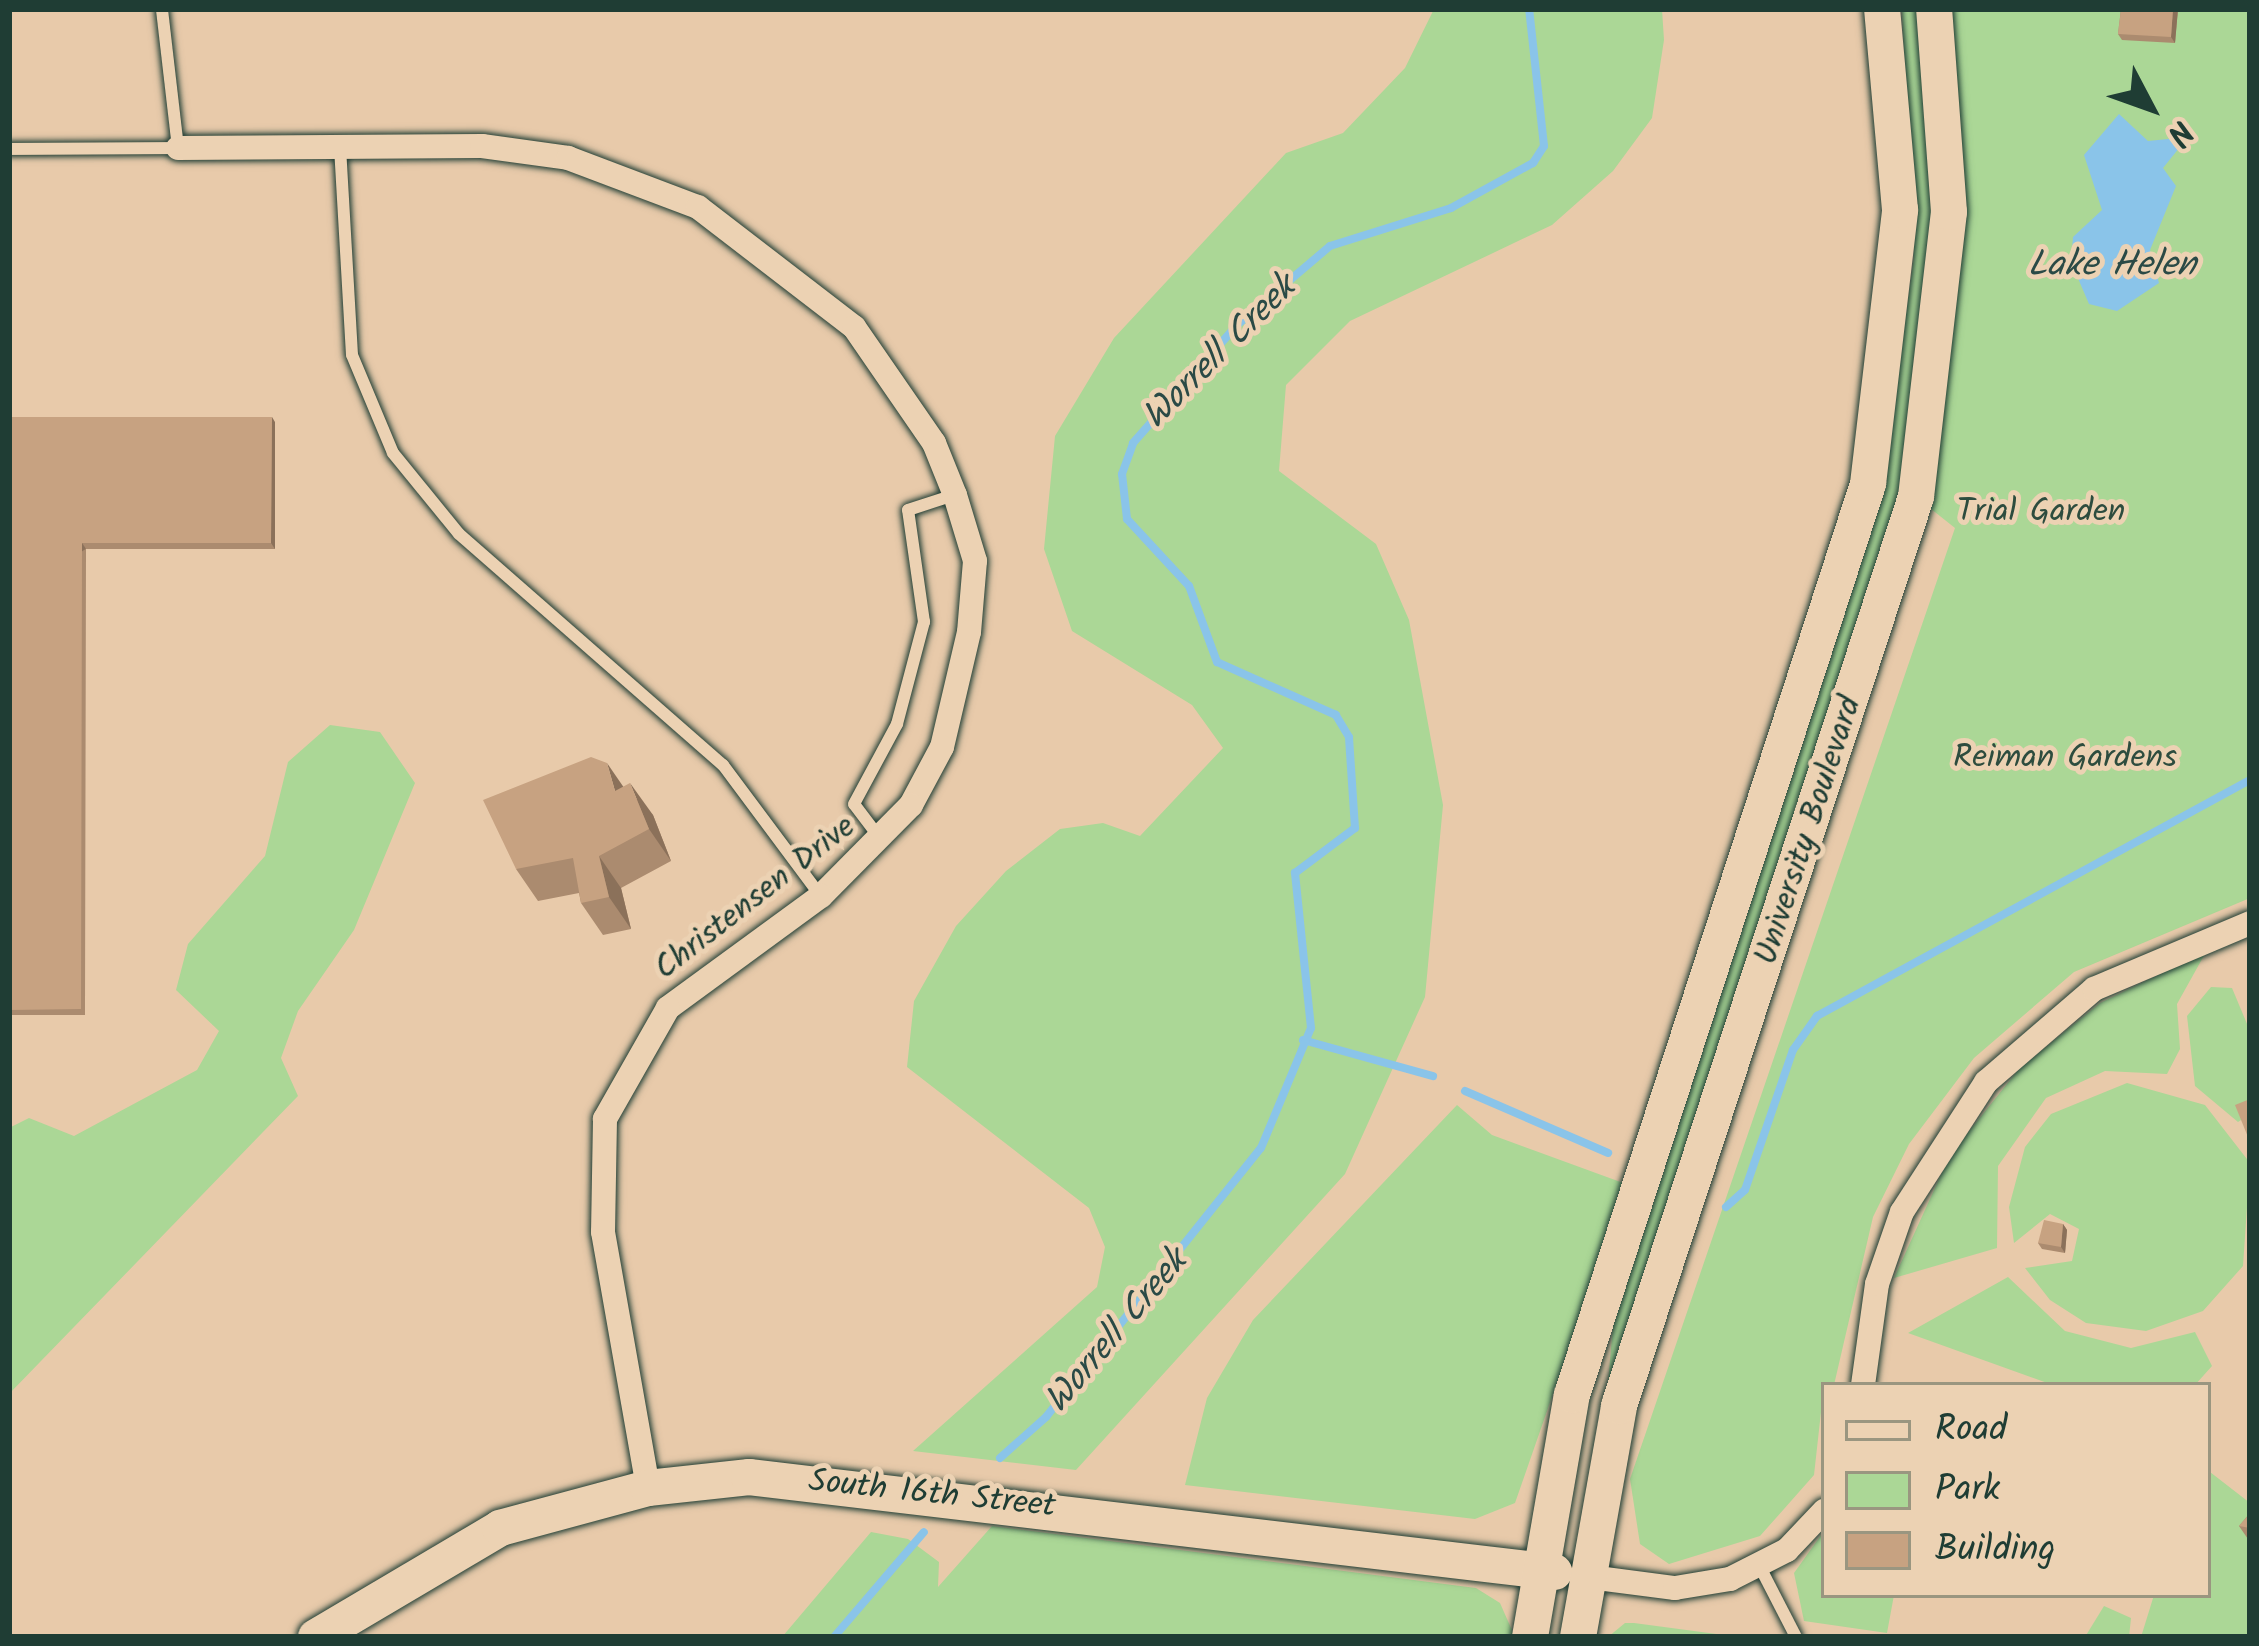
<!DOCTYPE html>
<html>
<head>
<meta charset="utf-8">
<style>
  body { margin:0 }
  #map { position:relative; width:2259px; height:1646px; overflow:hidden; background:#e8caaa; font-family:Kalam,sans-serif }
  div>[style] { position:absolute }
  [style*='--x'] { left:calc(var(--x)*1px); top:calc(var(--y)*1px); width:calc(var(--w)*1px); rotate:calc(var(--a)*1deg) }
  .green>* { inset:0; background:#abd796 }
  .water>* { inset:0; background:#8ac4e9 }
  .stream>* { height:8px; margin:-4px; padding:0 4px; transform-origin:4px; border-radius:4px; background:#8ac4e9 }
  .roads { filter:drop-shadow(0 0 3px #1f3d34) drop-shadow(0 0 3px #1f3d34) }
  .service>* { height:12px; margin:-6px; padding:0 6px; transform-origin:6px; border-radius:6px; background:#ecd2b3 }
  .minor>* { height:24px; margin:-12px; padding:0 12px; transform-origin:12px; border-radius:12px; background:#ecd2b3 }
  .secondary>* { height:36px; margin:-18px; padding:0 18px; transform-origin:18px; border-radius:18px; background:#ecd2b3 }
  .wall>* { inset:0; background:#ab8b6f }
  .shaded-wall>* { inset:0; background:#8b715a; transform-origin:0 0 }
  .building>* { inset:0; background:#c7a281 }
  span { translate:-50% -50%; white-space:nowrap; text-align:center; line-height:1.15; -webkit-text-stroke:10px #ecd2b3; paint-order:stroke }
  .park-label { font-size:33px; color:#2d4c3e }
  .street-label { font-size:33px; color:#1f3d34 }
  .water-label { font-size:36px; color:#2a4a46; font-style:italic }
  .frame { position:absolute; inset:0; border:12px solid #1f3d34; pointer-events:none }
  .legend { position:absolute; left:1821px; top:1382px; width:390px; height:216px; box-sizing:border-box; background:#ecd2b3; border:3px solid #9a9680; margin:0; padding:15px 21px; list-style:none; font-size:36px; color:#1f3d34 }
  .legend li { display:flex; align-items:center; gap:24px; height:60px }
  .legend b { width:60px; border:3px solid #9a9680 }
  .north { position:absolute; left:2091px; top:48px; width:120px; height:120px; -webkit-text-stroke:9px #ecd2b3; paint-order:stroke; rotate:131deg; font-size:33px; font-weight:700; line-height:48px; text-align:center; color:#1f3d34 }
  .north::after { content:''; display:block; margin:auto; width:42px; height:54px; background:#1f3d34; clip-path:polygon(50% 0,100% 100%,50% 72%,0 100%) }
</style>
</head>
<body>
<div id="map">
  <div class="green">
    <i style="clip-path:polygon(1434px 9px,1662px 9px,1664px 40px,1652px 118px,1613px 171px,1552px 225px,1350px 321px,1286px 385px,1279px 471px,1376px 544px,1409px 620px,1443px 805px,1425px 997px,1345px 1174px,1076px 1470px,913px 1451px,1097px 1287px,1105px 1247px,1089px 1208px,907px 1067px,914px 1001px,956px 926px,1006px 871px,1060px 829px,1103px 823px,1140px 836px,1223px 748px,1192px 705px,1072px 631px,1044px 549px,1055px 436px,1114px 338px,1286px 153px,1343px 133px,1405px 68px)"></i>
    <i style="clip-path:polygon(1902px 9px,1923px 9px,1936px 205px,1905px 489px,1606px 1405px,1614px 1315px,1878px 509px,1914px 258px)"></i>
    <i style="clip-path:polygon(1934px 9px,2250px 9px,2250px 898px,2074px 972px,1974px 1058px,1909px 1144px,1873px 1217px,1834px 1385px,1824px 1385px,1814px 1475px,1760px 1536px,1669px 1564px,1640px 1544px,1630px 1479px,1955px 528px,1916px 497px,1936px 400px)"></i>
    <i style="clip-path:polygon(330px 725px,380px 732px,415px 783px,354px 930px,298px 1011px,281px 1058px,298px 1096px,9px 1394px,9px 1128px,29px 1118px,74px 1136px,197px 1070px,219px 1031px,176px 990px,188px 944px,265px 856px,288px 762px)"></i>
    <i style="clip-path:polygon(2206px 952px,2177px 1004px,2180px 1049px,2167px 1074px,2105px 1071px,2046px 1098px,1998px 1166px,1997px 1248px,1894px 1278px,1950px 1155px,2019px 1069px,2100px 1003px)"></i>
    <i style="clip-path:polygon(2211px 987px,2232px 988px,2250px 1031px,2250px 1114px,2238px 1122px,2195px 1086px,2187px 1016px)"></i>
    <i style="clip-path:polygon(2127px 1083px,2205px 1105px,2250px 1163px,2243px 1266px,2203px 1311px,2146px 1331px,2086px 1323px,2050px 1300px,2025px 1268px,2072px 1261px,2079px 1229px,2050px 1214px,2014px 1243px,2009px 1207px,2025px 1147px,2051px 1114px)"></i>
    <i style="clip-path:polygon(1457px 1105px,1492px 1135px,1626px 1184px,1515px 1503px,1475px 1519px,1185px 1485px,1207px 1398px,1253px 1320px)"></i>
    <i style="clip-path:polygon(2008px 1277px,2065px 1331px,2131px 1348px,2195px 1332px,2212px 1366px,2195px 1385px,2053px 1385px,1908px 1333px)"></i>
    <i style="clip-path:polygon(2210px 1472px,2250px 1503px,2250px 1637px,2141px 1637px,2154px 1595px,2208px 1595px)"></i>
    <i style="clip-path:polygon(992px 1526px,1476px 1588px,1500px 1603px,1515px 1637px,782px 1637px,871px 1532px,908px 1539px,939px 1562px,938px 1587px)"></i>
    <i style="clip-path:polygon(1824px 1531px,1824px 1595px,1894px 1595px,1887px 1633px,1804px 1621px,1794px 1573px)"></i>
    <i style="clip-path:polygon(2104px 1606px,2131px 1618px,2129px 1637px,2085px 1637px)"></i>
    <i style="clip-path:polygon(1625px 1623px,1634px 1623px,1739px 1637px,1608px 1637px)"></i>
  </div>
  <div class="water">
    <i style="clip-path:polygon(2119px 114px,2148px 141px,2188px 137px,2163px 168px,2176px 186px,2150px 250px,2159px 283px,2117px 311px,2089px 304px,2071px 262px,2073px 237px,2102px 210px,2084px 155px)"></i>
  </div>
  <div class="stream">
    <i style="--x:1303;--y:1040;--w:135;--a:15.5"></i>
    <i style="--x:1465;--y:1091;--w:156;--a:23.4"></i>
    <i style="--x:1726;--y:1207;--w:25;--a:-42"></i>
    <i style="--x:1745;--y:1190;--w:148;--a:-71.1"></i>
    <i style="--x:1793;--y:1050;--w:42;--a:-54.8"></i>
    <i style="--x:1817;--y:1016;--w:493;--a:-28.6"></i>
    <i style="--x:1000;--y:1458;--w:62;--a:-41.7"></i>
    <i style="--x:1046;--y:1417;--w:344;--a:-51.4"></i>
    <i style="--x:1261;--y:1148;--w:130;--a:-67.4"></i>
    <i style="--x:1311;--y:1028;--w:156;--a:-95.9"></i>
    <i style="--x:1295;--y:873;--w:75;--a:-36.9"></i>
    <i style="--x:1355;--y:828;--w:91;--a:-93.8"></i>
    <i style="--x:1349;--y:737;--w:26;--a:-121"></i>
    <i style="--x:1336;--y:715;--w:130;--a:-156"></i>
    <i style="--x:1217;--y:662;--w:81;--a:-110.2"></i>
    <i style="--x:1189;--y:586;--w:91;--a:-132.8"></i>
    <i style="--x:1127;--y:519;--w:45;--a:-96.3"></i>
    <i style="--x:1122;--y:474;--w:33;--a:-70"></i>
    <i style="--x:1133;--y:443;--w:156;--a:-48.6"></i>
    <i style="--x:1236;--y:326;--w:123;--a:-40.4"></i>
    <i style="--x:1330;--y:246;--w:127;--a:-17.4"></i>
    <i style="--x:1451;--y:208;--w:94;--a:-28.8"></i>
    <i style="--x:1533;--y:163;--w:20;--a:-57"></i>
    <i style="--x:1544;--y:146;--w:138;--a:-96.2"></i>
    <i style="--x:834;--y:1637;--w:138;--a:-49.4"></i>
  </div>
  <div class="roads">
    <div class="service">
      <i style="--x:340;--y:147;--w:208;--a:86.7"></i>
      <i style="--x:352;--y:355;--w:106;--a:67.3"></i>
      <i style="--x:393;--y:453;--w:104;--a:50.8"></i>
      <i style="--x:459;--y:534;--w:351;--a:41.2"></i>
      <i style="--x:723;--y:765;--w:162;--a:53.3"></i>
      <i style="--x:9;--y:149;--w:169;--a:-0.3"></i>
      <i style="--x:178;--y:148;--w:140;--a:-96.6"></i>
      <i style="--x:879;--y:837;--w:41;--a:-127.1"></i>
      <i style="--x:854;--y:804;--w:91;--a:-61.7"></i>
      <i style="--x:897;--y:724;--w:106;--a:-75.2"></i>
      <i style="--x:924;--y:622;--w:113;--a:-98.1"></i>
      <i style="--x:908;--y:510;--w:48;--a:-18.1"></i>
      <i style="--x:1760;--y:1567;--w:79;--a:62.8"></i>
    </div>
    <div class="minor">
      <i style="--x:178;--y:148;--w:304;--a:-0.4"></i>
      <i style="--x:482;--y:146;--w:87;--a:7.9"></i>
      <i style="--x:568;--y:158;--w:139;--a:20.7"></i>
      <i style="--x:698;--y:207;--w:197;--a:37.6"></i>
      <i style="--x:854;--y:327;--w:141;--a:55.4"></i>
      <i style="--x:934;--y:443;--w:56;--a:68"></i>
      <i style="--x:955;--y:495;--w:69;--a:73.1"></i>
      <i style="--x:975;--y:561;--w:71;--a:94.8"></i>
      <i style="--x:969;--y:632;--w:118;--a:103.2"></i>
      <i style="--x:942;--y:747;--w:66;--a:118.1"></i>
      <i style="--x:911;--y:805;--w:128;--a:134.7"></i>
      <i style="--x:821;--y:896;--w:190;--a:143.8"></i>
      <i style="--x:668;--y:1008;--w:128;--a:119.6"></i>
      <i style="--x:605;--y:1119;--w:113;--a:91"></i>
      <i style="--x:603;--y:1232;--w:260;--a:80"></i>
      <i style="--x:1863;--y:1385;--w:102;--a:-82.1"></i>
      <i style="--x:1877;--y:1284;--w:76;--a:-70.9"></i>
      <i style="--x:1902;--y:1212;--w:155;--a:-57.1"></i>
      <i style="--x:1986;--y:1082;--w:143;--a:-40.7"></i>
      <i style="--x:2094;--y:989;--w:169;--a:-22.9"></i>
      <i style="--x:1582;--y:1576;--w:94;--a:7.4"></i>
      <i style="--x:1675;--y:1588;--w:56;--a:-9.3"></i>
      <i style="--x:1730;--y:1579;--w:64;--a:-27"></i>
      <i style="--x:1787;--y:1550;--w:54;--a:-46.5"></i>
    </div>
    <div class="secondary">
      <i style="--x:316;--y:1637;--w:214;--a:-30.6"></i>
      <i style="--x:500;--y:1528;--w:153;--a:-15.1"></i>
      <i style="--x:648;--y:1488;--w:102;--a:-6.2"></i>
      <i style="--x:749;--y:1477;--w:811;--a:6.73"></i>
      <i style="--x:1530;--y:1637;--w:246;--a:-80.2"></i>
      <i style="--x:1572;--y:1395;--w:958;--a:-72"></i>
      <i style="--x:1868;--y:484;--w:276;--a:-83.3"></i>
      <i style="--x:1900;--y:210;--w:202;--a:-95.1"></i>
      <i style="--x:1578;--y:1637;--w:235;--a:-79.9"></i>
      <i style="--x:1619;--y:1406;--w:956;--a:-71.91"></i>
      <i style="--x:1916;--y:497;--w:287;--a:-83.4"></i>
      <i style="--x:1949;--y:212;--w:204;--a:-94.2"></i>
    </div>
  </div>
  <div class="wall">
    <i style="clip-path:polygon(2121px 9px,2178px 9px,2175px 43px,2122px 40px,2118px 34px)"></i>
    <i style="clip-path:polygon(9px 417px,275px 422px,275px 549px,86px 549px,85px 1015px,9px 1015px)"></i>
    <i style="clip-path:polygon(624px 787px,653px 815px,671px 861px,621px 888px,631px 929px,603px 935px,581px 903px,579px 893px,538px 901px,516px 869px)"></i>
    <i style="clip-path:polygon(2063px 1224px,2067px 1230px,2065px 1253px,2042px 1249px,2038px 1243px)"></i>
    <i style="clip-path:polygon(2250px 1513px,2250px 1542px,2239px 1526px)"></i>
  </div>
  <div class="shaded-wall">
    <i style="clip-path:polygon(2173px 9px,2178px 9px,2175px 43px,2171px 37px)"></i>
    <i style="clip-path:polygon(272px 417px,275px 422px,275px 549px,271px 543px)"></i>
    <i style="left:82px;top:543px;width:7px;height:466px;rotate:56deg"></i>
    <i style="clip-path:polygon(607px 763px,629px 795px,615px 791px)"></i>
    <i style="clip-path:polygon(630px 783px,653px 815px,671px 861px,649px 829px)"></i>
    <i style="clip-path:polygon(599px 856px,621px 888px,631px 929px,609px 897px)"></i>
    <i style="clip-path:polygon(2063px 1224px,2067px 1230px,2065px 1253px,2061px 1247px)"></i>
  </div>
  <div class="building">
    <i style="clip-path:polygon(2121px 9px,2173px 9px,2171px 37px,2118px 34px)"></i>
    <i style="clip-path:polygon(9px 417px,272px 417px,271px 543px,82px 543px,81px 1009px,9px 1010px)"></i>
    <i style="clip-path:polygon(591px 757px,607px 763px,615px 791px,630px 783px,649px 829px,599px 856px,609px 897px,581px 903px,573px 858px,516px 869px,483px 800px)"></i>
    <i style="clip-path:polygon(2250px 1099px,2250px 1142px,2235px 1105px)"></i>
    <i style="clip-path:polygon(2044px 1220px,2063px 1224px,2061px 1247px,2038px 1243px)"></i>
    <i style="clip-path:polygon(2250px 1513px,2250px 1528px,2239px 1526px)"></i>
  </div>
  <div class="park-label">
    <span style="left:2041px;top:513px">Trial Garden</span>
    <span style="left:2065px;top:759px">Reiman Gardens</span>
  </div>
  <div class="street-label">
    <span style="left:1810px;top:831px;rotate:-72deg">University Boulevard</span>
    <span style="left:756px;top:899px;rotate:-38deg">Christensen Drive</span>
    <span style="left:932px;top:1495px;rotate:6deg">South 16th Street</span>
  </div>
  <div class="water-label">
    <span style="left:2112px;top:266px">Lake Helen</span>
    <span style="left:1220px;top:353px;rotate:-45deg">Worrell Creek</span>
    <span style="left:1117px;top:1332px;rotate:-50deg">Worrell Creek</span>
  </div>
  <div class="frame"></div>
  <ul class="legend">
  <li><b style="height:15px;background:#ecd2b3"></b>Road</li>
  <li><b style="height:33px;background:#abd796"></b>Park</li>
  <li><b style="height:33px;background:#c7a281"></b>Building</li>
  </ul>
  <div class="north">N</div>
</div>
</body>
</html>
